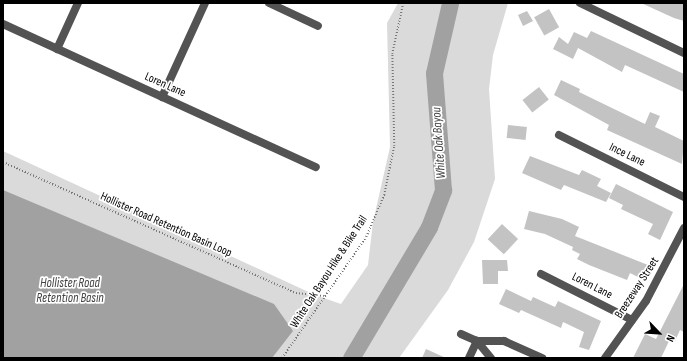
<!DOCTYPE html>
<html>
<head>
<meta charset="utf-8">
<style>
  body { margin:0 }
  #map { position:relative; width:687px; height:361px; overflow:hidden; background:#fff; font-family:"Sofia Sans Condensed",sans-serif }
  div>[style] { position:absolute }
  [style*='--x'] { left:calc(var(--x)*1px); top:calc(var(--y)*1px); width:calc(var(--w)*1px); rotate:calc(var(--a)*1deg) }
  .green>* { inset:0; background:#dadada }
  .water>* { inset:0; background:#a1a1a1 }
  .river>* { height:17px; margin:-8.5px; padding:0 8.5px; transform-origin:8.5px; border-radius:8.5px; background:#a1a1a1 }
  .building>* { inset:0; background:#c3c3c3; transform-origin:0 0 }
  .path>* { height:1.5px; margin-top:-0.75px; transform-origin:0; background:repeating-linear-gradient(90deg,#757575 0 1px,transparent 0 3px) }
  .minor>* { height:8px; margin:-4px; padding:0 4px; transform-origin:4px; border-radius:4px; background:#535353 }
  .tertiary>* { height:8px; margin:-4px; padding:0 4px; transform-origin:4px; border-radius:4px; background:#535353 }
  span { translate:-50% -50%; white-space:nowrap; text-align:center; line-height:1.15; -webkit-text-stroke:3.5px #fff; paint-order:stroke }
  .street-label { font-size:12px; color:#000 }
  .water-label { font-size:13px; color:#424242; font-style:italic }
  .frame { position:absolute; inset:0; border:4px solid #000; pointer-events:none }
  .north { position:absolute; left:639px; top:313px; width:40px; height:40px; -webkit-text-stroke:3px #fff; paint-order:stroke; rotate:115deg; font-size:11px; font-weight:700; line-height:16px; text-align:center; color:#000 }
  .north::after { content:''; display:block; margin:auto; width:14px; height:18px; background:#000; clip-path:polygon(50% 0,100% 100%,50% 72%,0 100%) }
</style>
</head>
<body>
<div id="map">
  <div class="green">
    <i style="clip-path:polygon(398px 3px,508px 3px,493px 55px,489px 89px,495px 179px,474px 242px,448px 290px,399px 358px,3px 358px,3px 151px,315px 295px,341px 304px,368px 265px,373px 222px,390px 147px,387px 23px)"></i>
  </div>
  <div class="water">
    <i style="clip-path:polygon(3px 190px,274px 304px,293px 331px,272px 358px,3px 358px)"></i>
  </div>
  <div class="river">
    <i style="--x:351;--y:358;--w:152;--a:-59.2"></i>
    <i style="--x:429;--y:227;--w:40;--a:-69"></i>
    <i style="--x:443;--y:190;--w:117;--a:-94.4"></i>
    <i style="--x:434;--y:73;--w:72;--a:-77.1"></i>
  </div>
  <div class="building">
    <i style="clip-path:polygon(641px 3px,684px 3px,684px 21px,674px 18px)"></i>
    <i style="left:549px;top:9px;width:21px;height:17px;rotate:61deg"></i>
    <i style="clip-path:polygon(527px 11px,533px 21px,523px 26px,518px 15px)"></i>
    <i style="clip-path:polygon(591px 31px,684px 74px,684px 92px,625px 65px,622px 72px,578px 48px,573px 59px,553px 49px,559px 37px,568px 44px,574px 32px,587px 38px)"></i>
    <i style="clip-path:polygon(561px 80px,580px 89px,579px 92px,645px 124px,650px 112px,660px 116px,655px 127px,684px 141px,682px 164px,607px 130px,609px 125px,554px 95px)"></i>
    <i style="left:539px;top:87px;width:16px;height:21px;rotate:52deg"></i>
    <i style="left:508px;top:125px;width:19px;height:13px;rotate:6deg"></i>
    <i style="clip-path:polygon(530px 156px,579px 175px,582px 170px,601px 179px,597px 186px,611px 193px,606px 202px,564px 185px,561px 190px,522px 173px)"></i>
    <i style="clip-path:polygon(616px 184px,673px 212px,660px 240px,648px 234px,653px 224px,621px 209px,623px 205px,609px 198px)"></i>
    <i style="clip-path:polygon(529px 211px,562px 219px,579px 227px,575px 236px,648px 265px,642px 279px,630px 273px,627px 280px,589px 265px,577px 259px,580px 254px,572px 250px,573px 247px,545px 234px,524px 229px)"></i>
    <i style="left:502px;top:224px;width:22px;height:21px;rotate:43deg"></i>
    <i style="clip-path:polygon(482px 260px,507px 260px,508px 271px,498px 271px,498px 284px,483px 284px)"></i>
    <i style="clip-path:polygon(684px 284px,684px 332px,680px 330px,675px 341px,670px 339px,661px 358px,633px 358px,645px 334px,656px 339px)"></i>
    <i style="clip-path:polygon(506px 289px,531px 301px,533px 297px,555px 307px,558px 301px,601px 321px,589px 350px,579px 347px,584px 332px,563px 322px,561px 328px,521px 310px,519px 313px,499px 304px)"></i>
    <i style="clip-path:polygon(426px 349px,446px 358px,422px 358px)"></i>
  </div>
  <div class="path">
    <i style="--x:3;--y:162;--w:321;--a:24.1"></i>
    <i style="--x:296;--y:293;--w:28;--a:6"></i>
    <i style="--x:282;--y:358;--w:147;--a:-55.2"></i>
    <i style="--x:366;--y:237;--w:46;--a:-66.8"></i>
    <i style="--x:384;--y:195;--w:50;--a:-78.5"></i>
    <i style="--x:394;--y:146;--w:92;--a:-91.2"></i>
    <i style="--x:392;--y:54;--w:52;--a:-77.8"></i>
  </div>
  <div class="minor">
    <i style="--x:269;--y:3;--w:54;--a:25.1"></i>
    <i style="--x:580;--y:3;--w:115;--a:25.7"></i>
    <i style="--x:3;--y:24;--w:344;--a:24.6"></i>
    <i style="--x:57;--y:49;--w:51;--a:-65.5"></i>
    <i style="--x:162;--y:97;--w:103;--a:-65.4"></i>
    <i style="--x:559;--y:135;--w:140;--a:26.4"></i>
    <i style="--x:541;--y:274;--w:102;--a:26.8"></i>
    <i style="--x:469;--y:358;--w:19;--a:-65"></i>
    <i style="--x:605;--y:358;--w:70;--a:-54.3"></i>
    <i style="--x:646;--y:301;--w:82;--a:-62.5"></i>
  </div>
  <div class="tertiary">
    <i style="--x:461;--y:334;--w:17;--a:24"></i>
    <i style="--x:477;--y:341;--w:27;--a:0"></i>
    <i style="--x:504;--y:341;--w:42;--a:24.1"></i>
    <i style="--x:477;--y:341;--w:22;--a:51"></i>
  </div>
  <div class="street-label">
    <span style="left:165px;top:85px;rotate:24deg">Loren Lane</span>
    <span style="left:627px;top:155px;rotate:26deg">Ince Lane</span>
    <span style="left:166px;top:225px;rotate:24deg">Hollister Road Retention Basin Loop</span>
    <span style="left:329px;top:272px;rotate:-57deg">White Oak Bayou Hike &amp; Bike Trail</span>
    <span style="left:592px;top:286px;rotate:27deg">Loren Lane</span>
    <span style="left:637px;top:288px;rotate:-57deg">Breezeway Street</span>
  </div>
  <div class="water-label">
    <span style="left:439px;top:143px;rotate:-94deg">White Oak Bayou</span>
    <span style="left:70px;top:291px">Hollister Road<br>Retention Basin</span>
  </div>
  <div class="frame"></div>
  <div class="north">N</div>
</div>
</body>
</html>
